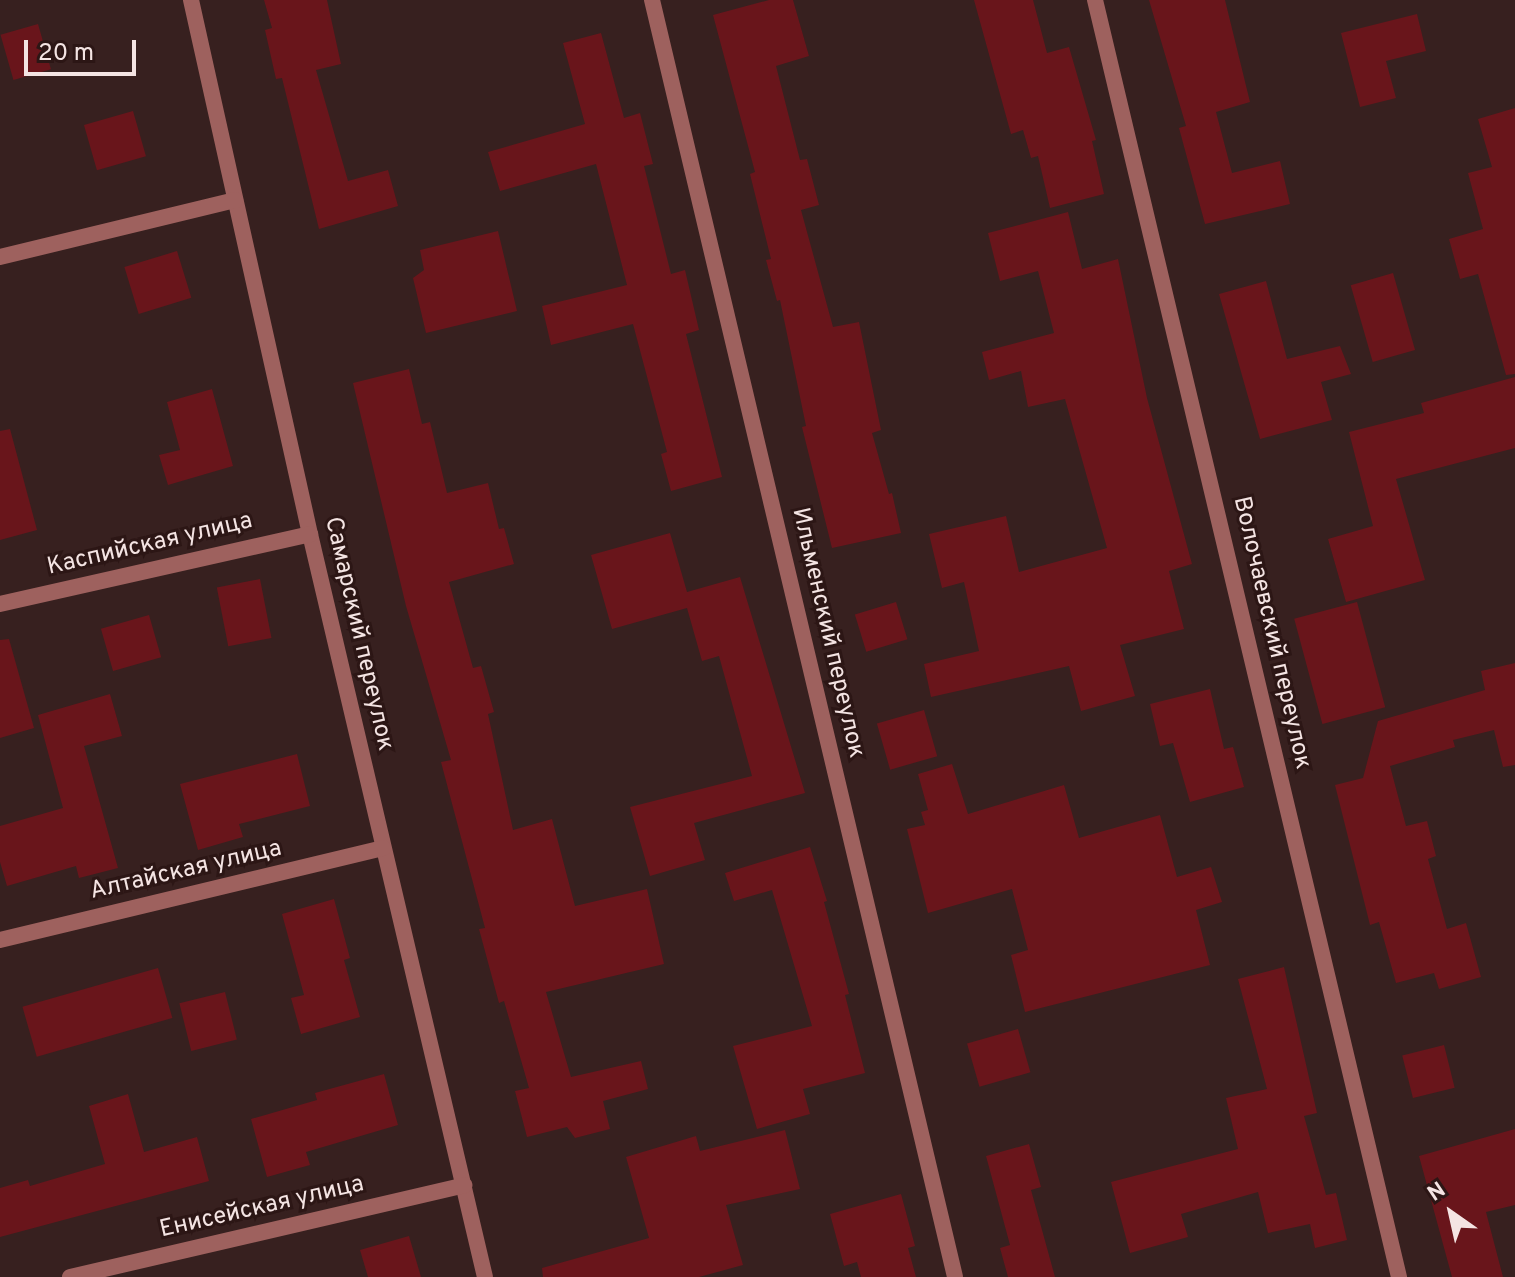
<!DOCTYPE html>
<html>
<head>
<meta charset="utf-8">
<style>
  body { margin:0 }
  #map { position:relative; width:1515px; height:1277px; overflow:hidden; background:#37201f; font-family:Overpass,sans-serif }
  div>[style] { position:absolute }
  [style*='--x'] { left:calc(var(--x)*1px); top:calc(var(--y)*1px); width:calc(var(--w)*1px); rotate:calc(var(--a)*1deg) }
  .building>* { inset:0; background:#69151b; transform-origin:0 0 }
  .minor>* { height:16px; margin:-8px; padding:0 8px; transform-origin:8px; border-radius:8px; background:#9e615e }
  span { translate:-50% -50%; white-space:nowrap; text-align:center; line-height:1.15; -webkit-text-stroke:6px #2c1615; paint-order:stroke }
  .street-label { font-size:24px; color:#f4e4e3 }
  .north { position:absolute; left:1411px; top:1173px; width:80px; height:80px; -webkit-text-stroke:6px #2c1615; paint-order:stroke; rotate:326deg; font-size:22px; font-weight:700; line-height:32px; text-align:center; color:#f4e4e3 }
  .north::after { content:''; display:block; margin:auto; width:28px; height:36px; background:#f4e4e3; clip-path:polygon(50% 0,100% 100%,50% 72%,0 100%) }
  .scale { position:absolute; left:24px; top:40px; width:112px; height:36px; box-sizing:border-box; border:4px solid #f4e4e3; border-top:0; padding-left:10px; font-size:24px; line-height:28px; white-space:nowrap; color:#f4e4e3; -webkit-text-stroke:6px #2c1615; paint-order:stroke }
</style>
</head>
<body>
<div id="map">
  <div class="building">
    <i style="clip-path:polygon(264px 0,327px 0,341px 64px,316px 70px,348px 181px,388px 170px,398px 206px,319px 229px,282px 78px,276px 79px,265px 30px,272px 28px)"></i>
    <i style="clip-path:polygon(769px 0,793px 0,809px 56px,776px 66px,800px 160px,807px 159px,819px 205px,801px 210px,833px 327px,859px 322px,881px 430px,872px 433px,889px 494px,892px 493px,901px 533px,832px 548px,802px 427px,806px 426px,780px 300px,777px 301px,766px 260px,771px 259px,750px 174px,755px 172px,713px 15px)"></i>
    <i style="clip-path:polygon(974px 0,1033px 0,1047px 53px,1069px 47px,1096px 140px,1092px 141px,1104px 194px,1050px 208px,1038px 156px,1031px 158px,1023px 130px,1011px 134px)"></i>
    <i style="clip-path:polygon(1149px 0,1225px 0,1250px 102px,1216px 112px,1232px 173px,1280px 161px,1290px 204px,1205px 224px,1179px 128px,1186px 126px)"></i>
    <i style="clip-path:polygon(1417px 14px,1426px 51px,1386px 61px,1396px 98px,1360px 107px,1341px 33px)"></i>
    <i style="left:38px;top:24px;width:47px;height:39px;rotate:74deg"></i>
    <i style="clip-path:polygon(601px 33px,624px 118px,640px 113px,653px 164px,644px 166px,671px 274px,685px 270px,699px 330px,686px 334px,722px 477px,671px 491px,661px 454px,667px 452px,633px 324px,551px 345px,542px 306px,627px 285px,596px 164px,500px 191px,488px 152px,585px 124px,563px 43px)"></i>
    <i style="clip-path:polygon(1515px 108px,1515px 374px,1506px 375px,1478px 274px,1460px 279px,1449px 239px,1483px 229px,1468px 173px,1492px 167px,1478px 119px)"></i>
    <i style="left:133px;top:111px;width:47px;height:51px;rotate:74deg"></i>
    <i style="clip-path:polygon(1068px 212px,1082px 269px,1118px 259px,1147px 398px,1192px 564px,1169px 571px,1184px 629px,1120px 645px,1135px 696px,1081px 711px,1069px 666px,931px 697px,924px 664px,979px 651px,964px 582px,942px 588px,929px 534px,1006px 516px,1019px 572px,1107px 548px,1065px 399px,1028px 407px,1021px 371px,989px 380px,982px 352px,1054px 333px,1038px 271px,1000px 281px,988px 233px)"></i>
    <i style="clip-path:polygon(498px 231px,517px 311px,426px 333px,413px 278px,424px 270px,420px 250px)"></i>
    <i style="left:177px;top:251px;width:49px;height:55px;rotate:73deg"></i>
    <i style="left:1393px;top:273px;width:80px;height:44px;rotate:74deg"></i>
    <i style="clip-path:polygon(1266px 281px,1287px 359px,1340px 346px,1351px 374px,1321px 382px,1332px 420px,1260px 439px,1219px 294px)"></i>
    <i style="clip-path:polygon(409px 369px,422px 424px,430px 422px,447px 493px,488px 483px,499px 529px,504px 528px,514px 564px,449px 582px,473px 668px,481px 666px,494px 712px,488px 714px,513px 830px,552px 819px,575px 906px,647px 889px,664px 964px,546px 992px,571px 1077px,641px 1061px,648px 1089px,603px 1101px,610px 1129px,575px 1138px,567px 1127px,527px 1137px,515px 1091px,529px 1088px,504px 1001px,499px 1003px,479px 929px,485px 928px,441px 762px,451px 760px,406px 606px,353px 383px)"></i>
    <i style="clip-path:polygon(1515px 377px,1515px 448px,1396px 479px,1425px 580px,1346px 602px,1328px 539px,1373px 526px,1349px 432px,1424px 413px,1421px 403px)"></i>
    <i style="clip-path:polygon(212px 389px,233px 466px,168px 485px,159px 455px,180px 450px,167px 402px)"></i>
    <i style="clip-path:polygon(10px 429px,37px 530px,0 540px,0 431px)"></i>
    <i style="clip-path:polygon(670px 533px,687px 592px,740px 577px,805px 793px,694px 823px,705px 860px,650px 876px,630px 807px,752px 776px,719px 656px,702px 661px,687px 608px,612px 629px,591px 555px)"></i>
    <i style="left:260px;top:579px;width:60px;height:44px;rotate:79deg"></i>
    <i style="left:896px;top:602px;width:39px;height:43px;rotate:73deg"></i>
    <i style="left:1357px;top:602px;width:109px;height:65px;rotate:75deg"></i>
    <i style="left:149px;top:615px;width:44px;height:50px;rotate:74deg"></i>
    <i style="clip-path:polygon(9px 639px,34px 728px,0 738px,0 640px)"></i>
    <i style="clip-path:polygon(1515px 663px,1515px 765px,1503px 767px,1494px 730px,1453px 740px,1455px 747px,1390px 766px,1406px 826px,1427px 821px,1436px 856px,1428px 859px,1447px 929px,1466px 923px,1481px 977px,1439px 989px,1434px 973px,1396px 983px,1379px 922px,1370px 925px,1335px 785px,1363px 778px,1378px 721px,1485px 690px,1481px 671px)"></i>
    <i style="clip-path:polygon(1210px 689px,1224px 749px,1233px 747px,1244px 787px,1190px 802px,1173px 743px,1160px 746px,1150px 704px)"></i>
    <i style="clip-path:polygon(110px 694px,122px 736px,84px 746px,118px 868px,79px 878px,76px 866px,7px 886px,0 862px,0 826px,63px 808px,38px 715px)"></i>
    <i style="left:924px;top:710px;width:48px;height:49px;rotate:74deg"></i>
    <i style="clip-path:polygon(297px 754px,310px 806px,239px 824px,243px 837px,198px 850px,180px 784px)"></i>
    <i style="clip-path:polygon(952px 764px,968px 814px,1064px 785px,1079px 838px,1160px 815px,1177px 877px,1211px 867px,1222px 902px,1196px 910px,1210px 965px,1025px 1012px,1011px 955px,1028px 950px,1012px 889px,928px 913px,907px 829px,925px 825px,921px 812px,928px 810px,918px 774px)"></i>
    <i style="clip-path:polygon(810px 847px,827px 901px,824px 902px,849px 994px,845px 995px,865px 1073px,803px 1089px,810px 1114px,757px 1129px,733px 1046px,812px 1026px,772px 890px,734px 901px,725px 873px)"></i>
    <i style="clip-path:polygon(334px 899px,350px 958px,344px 960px,360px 1017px,301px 1034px,291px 998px,304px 995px,282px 914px)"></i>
    <i style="clip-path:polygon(1284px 967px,1317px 1113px,1304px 1116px,1326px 1195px,1336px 1193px,1347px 1240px,1315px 1248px,1310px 1224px,1268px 1233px,1258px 1192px,1181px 1214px,1188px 1237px,1130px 1253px,1111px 1182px,1238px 1149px,1226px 1098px,1267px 1089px,1238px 979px)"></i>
    <i style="left:158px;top:968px;width:52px;height:141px;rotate:74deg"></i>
    <i style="left:225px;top:992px;width:49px;height:47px;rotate:76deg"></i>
    <i style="left:1018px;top:1029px;width:45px;height:53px;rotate:74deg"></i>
    <i style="left:1444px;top:1045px;width:44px;height:43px;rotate:76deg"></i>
    <i style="clip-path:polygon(384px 1074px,398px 1125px,306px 1152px,310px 1165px,267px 1177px,251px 1119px,317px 1100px,315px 1093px)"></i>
    <i style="clip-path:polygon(128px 1094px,144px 1152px,197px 1137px,209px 1181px,0 1237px,0 1188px,28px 1180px,30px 1186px,105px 1164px,89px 1106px)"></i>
    <i style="clip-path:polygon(1515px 1129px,1515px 1205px,1486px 1212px,1503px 1277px,1452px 1277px,1419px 1156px)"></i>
    <i style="clip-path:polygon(785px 1130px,800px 1189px,726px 1205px,743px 1265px,699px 1277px,543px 1277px,542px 1268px,649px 1238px,626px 1157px,696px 1136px,700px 1151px)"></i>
    <i style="clip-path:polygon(1029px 1144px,1041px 1187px,1031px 1190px,1055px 1277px,1008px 1277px,1000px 1248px,1010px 1245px,986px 1156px)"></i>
    <i style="clip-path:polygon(901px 1194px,915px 1246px,908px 1248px,916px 1277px,861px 1277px,857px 1262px,844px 1266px,830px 1214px)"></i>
    <i style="clip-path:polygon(409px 1236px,421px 1277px,368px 1277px,360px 1250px)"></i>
  </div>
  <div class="minor">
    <i style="--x:191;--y:0;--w:547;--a:77.44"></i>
    <i style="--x:310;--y:534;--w:763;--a:76.75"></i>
    <i style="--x:652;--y:0;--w:1312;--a:76.65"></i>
    <i style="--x:1095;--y:0;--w:1313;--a:76.61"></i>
    <i style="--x:0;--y:257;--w:242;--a:-13.6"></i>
    <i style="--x:0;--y:604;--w:318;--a:-12.7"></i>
    <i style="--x:0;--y:940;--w:394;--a:-13.5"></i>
    <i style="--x:70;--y:1277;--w:405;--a:-13.1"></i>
  </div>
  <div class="street-label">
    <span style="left:150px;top:545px;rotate:-13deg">Каспийская улица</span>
    <span style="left:827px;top:633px;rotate:77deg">Ильменский переулок</span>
    <span style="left:1271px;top:633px;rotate:77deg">Волочаевский переулок</span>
    <span style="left:358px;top:634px;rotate:77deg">Самарский переулок</span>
    <span style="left:186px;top:871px;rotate:-13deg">Алтайская улица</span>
    <span style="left:262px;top:1208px;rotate:-13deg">Енисейская улица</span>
  </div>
  <div class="north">N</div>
  <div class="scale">20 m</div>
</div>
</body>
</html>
